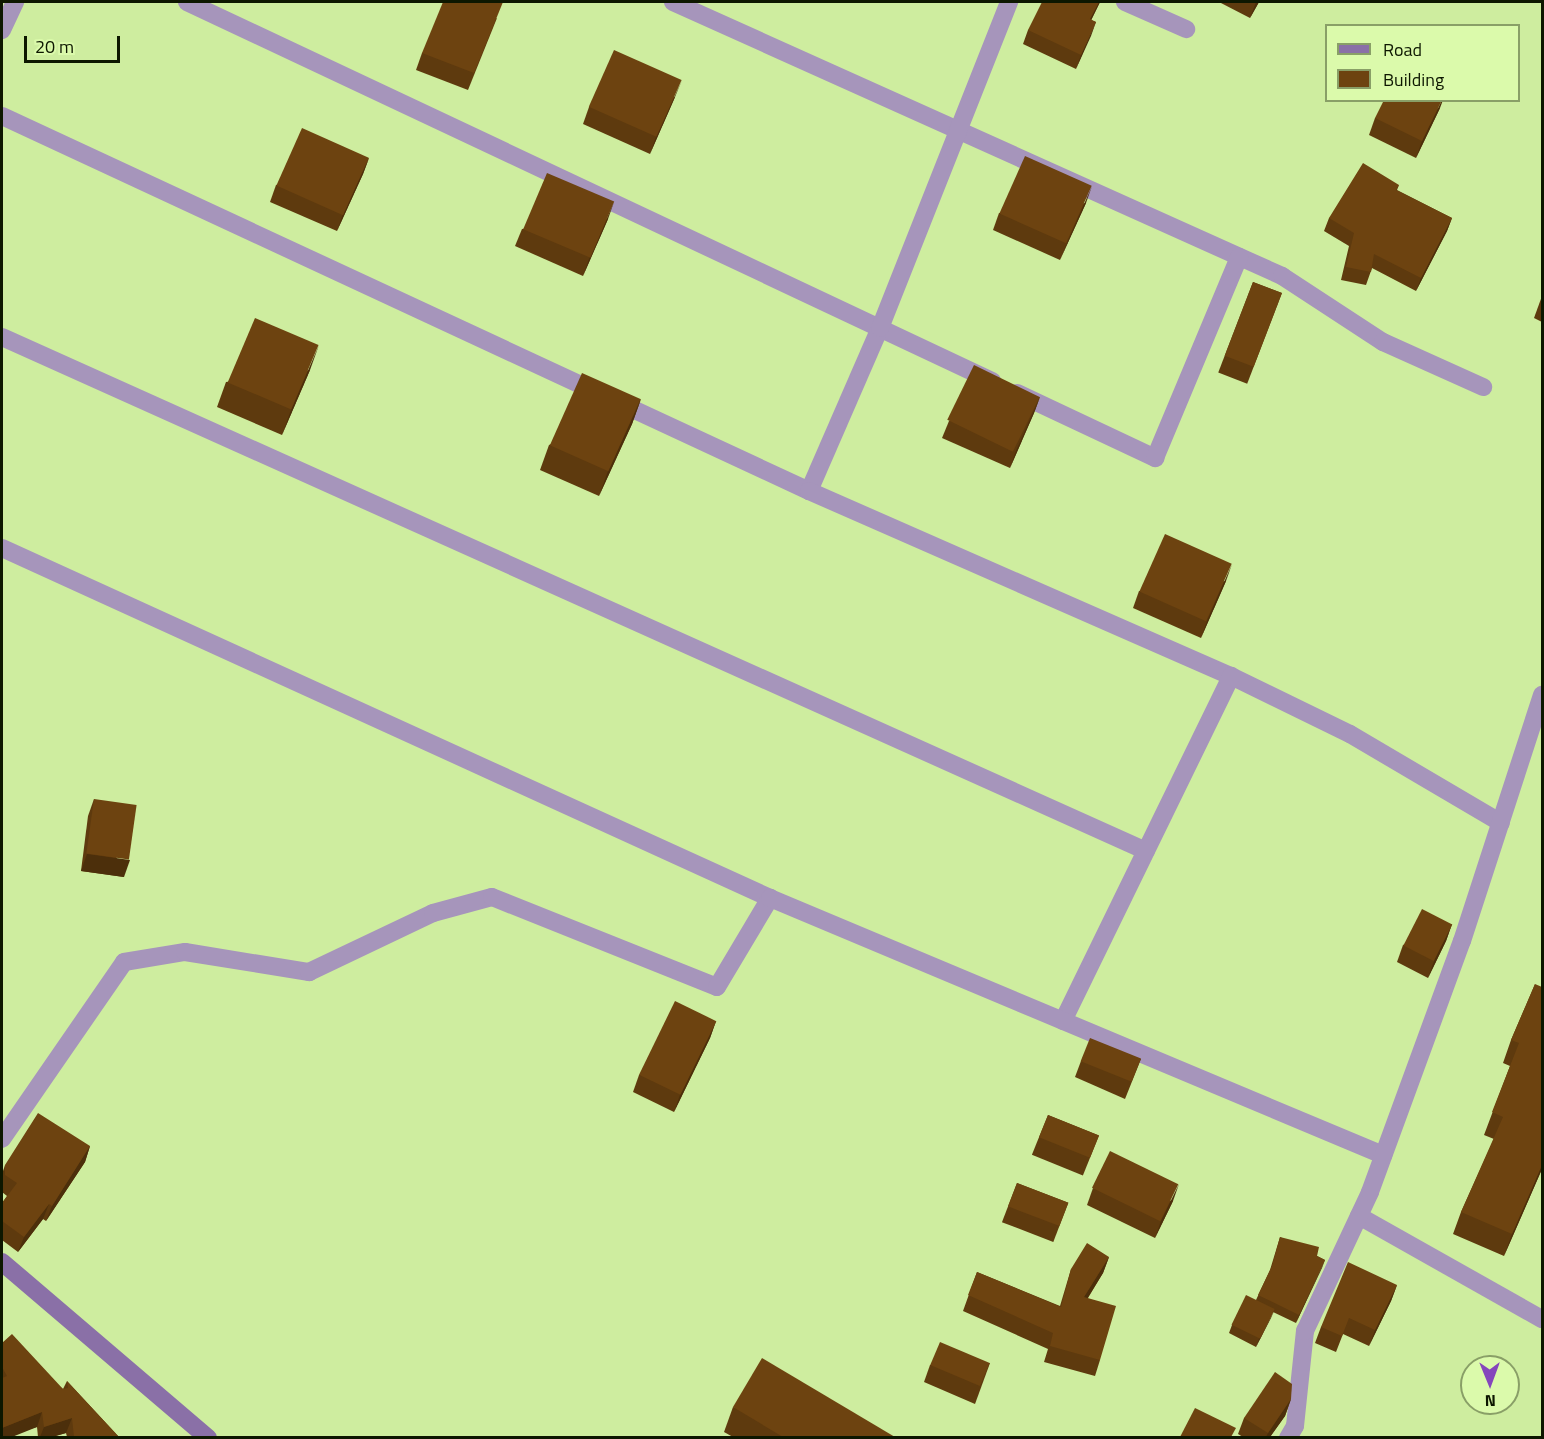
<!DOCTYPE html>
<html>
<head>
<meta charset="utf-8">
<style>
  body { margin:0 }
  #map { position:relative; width:1544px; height:1439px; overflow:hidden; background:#ceed9f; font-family:"Titillium Web",sans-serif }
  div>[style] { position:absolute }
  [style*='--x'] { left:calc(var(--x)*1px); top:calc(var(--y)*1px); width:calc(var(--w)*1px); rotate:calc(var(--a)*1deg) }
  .street>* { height:18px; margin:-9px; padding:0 9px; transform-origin:9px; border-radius:9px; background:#a695bb }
  .secondary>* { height:18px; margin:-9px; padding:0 9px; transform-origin:9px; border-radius:9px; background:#8a70a7 }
  .wall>* { inset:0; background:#5e3a0e; transform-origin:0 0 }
  .shaded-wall>* { inset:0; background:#4c2f0b }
  .building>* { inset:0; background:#6d4310; transform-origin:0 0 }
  span { translate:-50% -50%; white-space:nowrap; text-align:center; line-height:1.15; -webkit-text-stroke:6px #dbfaab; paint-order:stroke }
  .frame { position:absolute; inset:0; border:3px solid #0d1700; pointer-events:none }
  .legend { position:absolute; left:1325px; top:24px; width:195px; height:78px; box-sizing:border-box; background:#dbfaab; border:2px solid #899f67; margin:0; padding:8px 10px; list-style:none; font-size:18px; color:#0d1700 }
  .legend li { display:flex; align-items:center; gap:12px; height:30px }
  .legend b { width:30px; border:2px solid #899f67 }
  .north { position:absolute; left:1460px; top:1355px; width:60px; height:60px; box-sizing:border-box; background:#dbfaab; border:2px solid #899f67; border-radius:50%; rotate:179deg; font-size:16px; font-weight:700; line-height:24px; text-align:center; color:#0d1700 }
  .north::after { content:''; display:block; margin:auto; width:21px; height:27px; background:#8546bc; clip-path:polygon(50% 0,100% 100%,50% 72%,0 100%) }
  .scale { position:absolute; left:24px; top:36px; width:96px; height:27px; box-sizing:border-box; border:3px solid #0d1700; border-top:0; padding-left:8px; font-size:18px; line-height:21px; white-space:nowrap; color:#0d1700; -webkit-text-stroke:4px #dbfaab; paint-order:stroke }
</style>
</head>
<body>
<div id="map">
  <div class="street">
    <i style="--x:187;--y:2;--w:890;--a:25.21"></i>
    <i style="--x:673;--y:2;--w:668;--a:24.22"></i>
    <i style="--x:1282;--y:276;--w:121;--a:33.2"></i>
    <i style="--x:1383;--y:342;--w:110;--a:24.2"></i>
    <i style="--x:1125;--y:2;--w:67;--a:23.9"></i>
    <i style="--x:2;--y:30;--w:31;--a:-65"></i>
    <i style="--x:2;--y:116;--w:890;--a:24.92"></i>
    <i style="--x:809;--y:491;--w:178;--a:-66.5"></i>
    <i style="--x:880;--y:328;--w:351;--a:-68.4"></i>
    <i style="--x:2;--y:337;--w:1254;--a:24.19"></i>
    <i style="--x:1017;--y:393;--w:153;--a:25.2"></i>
    <i style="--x:1155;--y:458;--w:218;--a:-67.3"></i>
    <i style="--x:809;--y:491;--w:461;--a:23.7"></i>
    <i style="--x:1231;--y:676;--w:132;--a:26"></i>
    <i style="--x:1350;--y:734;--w:175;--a:30.5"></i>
    <i style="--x:2;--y:548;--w:844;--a:24.5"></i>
    <i style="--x:1063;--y:1021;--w:384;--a:-64"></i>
    <i style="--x:2;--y:1139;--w:215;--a:-55.4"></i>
    <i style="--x:124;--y:962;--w:62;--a:-9.3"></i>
    <i style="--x:185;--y:952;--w:126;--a:9.2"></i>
    <i style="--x:309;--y:972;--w:137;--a:-25.4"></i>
    <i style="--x:433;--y:913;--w:61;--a:-15.2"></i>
    <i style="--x:492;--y:897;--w:242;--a:21.8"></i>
    <i style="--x:717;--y:987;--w:104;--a:-59.2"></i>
    <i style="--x:770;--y:898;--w:665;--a:22.75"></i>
    <i style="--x:1359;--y:1216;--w:210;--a:29.4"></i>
    <i style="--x:1288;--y:1438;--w:14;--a:-60"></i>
    <i style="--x:1295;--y:1426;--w:96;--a:-84"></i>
    <i style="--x:1305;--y:1331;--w:153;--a:-64.9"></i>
    <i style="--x:1370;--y:1192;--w:267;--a:-69.9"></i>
    <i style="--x:1462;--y:941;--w:259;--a:-72"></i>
  </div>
  <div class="secondary">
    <i style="--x:2;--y:1262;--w:271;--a:40.5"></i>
  </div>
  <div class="wall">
    <i style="clip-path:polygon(1100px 2px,1091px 20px,1096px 22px,1076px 69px,1023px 44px,1028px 30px)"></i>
    <i style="clip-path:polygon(1219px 2px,1259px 2px,1250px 18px)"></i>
    <i style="clip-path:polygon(497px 18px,468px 90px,416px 70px,422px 53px)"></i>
    <i style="clip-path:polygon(675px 97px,650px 154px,583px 124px,589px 107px)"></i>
    <i style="clip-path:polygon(1440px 108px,1416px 158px,1369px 135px,1375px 118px)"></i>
    <i style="clip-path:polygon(369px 158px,363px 174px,337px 231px,270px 202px,276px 185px)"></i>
    <i style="clip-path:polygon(1399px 185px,1397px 190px,1452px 218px,1447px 231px,1416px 291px,1372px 268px,1366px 285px,1341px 280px,1349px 246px,1324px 231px,1329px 218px)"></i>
    <i style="clip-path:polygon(1086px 203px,1060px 260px,993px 230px,999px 213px)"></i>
    <i style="clip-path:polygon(608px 219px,583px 276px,515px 246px,522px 229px)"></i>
    <i style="left:1253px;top:282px;width:31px;height:97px;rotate:21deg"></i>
    <i style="clip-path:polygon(1542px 296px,1542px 322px,1534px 318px)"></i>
    <i style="clip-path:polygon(310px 370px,282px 435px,217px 407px,226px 382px)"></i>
    <i style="clip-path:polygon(1040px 397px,1034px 413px,1010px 468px,942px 438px,949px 421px)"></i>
    <i style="clip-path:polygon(641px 399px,632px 424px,599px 496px,540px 470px,549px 445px)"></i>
    <i style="clip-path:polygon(1226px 581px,1201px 638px,1133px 608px,1139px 591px)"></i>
    <i style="clip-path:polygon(94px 799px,124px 877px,81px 871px,88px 816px)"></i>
    <i style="clip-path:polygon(1452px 924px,1446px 941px,1428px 978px,1397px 962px,1403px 945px)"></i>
    <i style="clip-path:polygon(1535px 984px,1542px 1169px,1504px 1256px,1453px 1234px,1461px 1212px,1494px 1139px,1484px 1135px,1510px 1066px,1503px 1063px,1511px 1040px)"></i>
    <i style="clip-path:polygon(716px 1021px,710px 1038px,674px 1112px,633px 1092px,639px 1075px)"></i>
    <i style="clip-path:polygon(1141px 1059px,1125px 1099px,1075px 1077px,1081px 1061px)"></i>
    <i style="left:1048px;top:1115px;width:55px;height:43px;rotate:22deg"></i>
    <i style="clip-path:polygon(90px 1146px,85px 1162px,46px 1221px,43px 1219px,18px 1252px,2px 1240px,2px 1203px,7px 1196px,2px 1192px,2px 1174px,5px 1165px)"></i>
    <i style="left:1017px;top:1183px;width:55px;height:42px;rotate:21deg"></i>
    <i style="clip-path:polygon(1093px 1188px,1173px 1201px,1155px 1238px,1087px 1205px)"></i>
    <i style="clip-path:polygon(1280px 1237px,1325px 1260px,1296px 1323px,1273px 1312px,1256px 1347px,1229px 1333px,1232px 1325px,1256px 1300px,1270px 1270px)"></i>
    <i style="clip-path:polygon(1109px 1257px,1103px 1273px,1088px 1298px,1100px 1360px,1095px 1376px,1044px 1362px,1048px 1349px,963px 1311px,977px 1272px,1060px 1306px,1071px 1269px)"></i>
    <i style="clip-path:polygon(1397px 1285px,1391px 1301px,1369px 1346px,1343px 1334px,1336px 1352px,1315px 1343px,1321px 1327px)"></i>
    <i style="clip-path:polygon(2px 1343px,63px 1389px,67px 1381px,119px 1437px,67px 1437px,66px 1433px,52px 1437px,38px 1437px,37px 1427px,2px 1437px)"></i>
    <i style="clip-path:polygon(990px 1363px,975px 1404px,924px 1382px,930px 1365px)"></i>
    <i style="clip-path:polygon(1291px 1399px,1285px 1416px,1270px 1437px,1243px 1437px,1238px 1434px,1244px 1418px)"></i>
    <i style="clip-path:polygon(733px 1407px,895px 1437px,733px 1437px,724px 1432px)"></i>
  </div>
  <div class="shaded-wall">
    <i style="clip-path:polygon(1099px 2px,1100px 2px,1085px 33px,1090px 19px)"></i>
    <i style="clip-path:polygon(1256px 2px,1259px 2px,1250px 18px)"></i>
    <i style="clip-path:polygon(1096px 22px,1091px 36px,1076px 69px,1081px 55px)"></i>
    <i style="clip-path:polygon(682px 80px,675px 97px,650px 154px,656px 137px)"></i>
    <i style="clip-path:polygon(1442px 100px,1443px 100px,1440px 108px,1416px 158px,1422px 141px)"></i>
    <i style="clip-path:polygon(369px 158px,363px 174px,337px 231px,343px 214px)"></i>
    <i style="clip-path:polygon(1092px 186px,1086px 203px,1060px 260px,1067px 243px)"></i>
    <i style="clip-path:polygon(614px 202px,608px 219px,583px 276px,589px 259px)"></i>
    <i style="clip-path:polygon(1452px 218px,1447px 231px,1416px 291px,1421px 278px)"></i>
    <i style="clip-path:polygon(319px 345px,310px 370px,282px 435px,291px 410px)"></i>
    <i style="clip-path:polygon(1040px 397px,1034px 413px,1010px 468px,1016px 451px)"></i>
    <i style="clip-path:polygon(641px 399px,632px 424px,599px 496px,608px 471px)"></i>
    <i style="clip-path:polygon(1232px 564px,1226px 581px,1201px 638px,1207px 621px)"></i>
    <i style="clip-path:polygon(87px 854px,130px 860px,124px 877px,81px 871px)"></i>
    <i style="clip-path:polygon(1452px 924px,1446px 941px,1428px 978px,1434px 961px)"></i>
    <i style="clip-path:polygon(716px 1021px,710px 1038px,674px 1112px,680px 1095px)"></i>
    <i style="clip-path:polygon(90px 1146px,85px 1162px,46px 1221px,52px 1206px)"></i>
    <i style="clip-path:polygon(1542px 1165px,1542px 1169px,1504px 1256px,1512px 1234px)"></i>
    <i style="clip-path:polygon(1179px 1184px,1173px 1201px,1155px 1238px,1161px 1221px)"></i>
    <i style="clip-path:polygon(49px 1204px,43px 1219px,18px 1252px,24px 1237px)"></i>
    <i style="clip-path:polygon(1109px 1257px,1103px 1273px,1078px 1313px,1084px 1297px)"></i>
    <i style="clip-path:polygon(1325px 1260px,1322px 1268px,1296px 1323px,1299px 1315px)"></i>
    <i style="clip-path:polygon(1397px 1285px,1391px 1301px,1369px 1346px,1375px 1330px)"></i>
    <i style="clip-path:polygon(1275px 1309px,1271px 1318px,1256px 1347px,1259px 1339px)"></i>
    <i style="clip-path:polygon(1291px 1399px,1285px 1416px,1270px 1437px,1266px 1437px,1268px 1433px)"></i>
    <i style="clip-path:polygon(42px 1412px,37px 1427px,12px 1437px,2px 1437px,2px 1428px)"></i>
    <i style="clip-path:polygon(72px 1418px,66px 1433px,52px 1437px,40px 1437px,44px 1427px)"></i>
  </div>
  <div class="building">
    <i style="clip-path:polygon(443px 2px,503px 2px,474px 73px,422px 53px)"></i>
    <i style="clip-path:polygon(1042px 2px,1099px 2px,1090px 19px,1096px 22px,1081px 55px,1028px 30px)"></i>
    <i style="left:614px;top:50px;width:74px;height:62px;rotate:24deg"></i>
    <i style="clip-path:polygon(1384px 100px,1442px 100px,1422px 141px,1375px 118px)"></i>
    <i style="left:302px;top:128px;width:73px;height:63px;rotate:24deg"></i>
    <i style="left:1025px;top:156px;width:73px;height:63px;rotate:24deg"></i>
    <i style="clip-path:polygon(1363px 163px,1399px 185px,1396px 190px,1452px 218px,1421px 278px,1374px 254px,1371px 272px,1346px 267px,1354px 233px,1329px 218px)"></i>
    <i style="left:547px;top:173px;width:73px;height:61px;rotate:23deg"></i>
    <i style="left:1253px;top:282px;width:31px;height:79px;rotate:21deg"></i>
    <i style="left:255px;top:318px;width:69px;height:70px;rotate:23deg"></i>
    <i style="left:974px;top:365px;width:73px;height:61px;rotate:26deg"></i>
    <i style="left:582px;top:373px;width:64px;height:79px;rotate:24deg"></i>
    <i style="left:1165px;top:534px;width:73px;height:63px;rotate:24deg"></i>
    <i style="left:94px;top:799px;width:43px;height:55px;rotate:8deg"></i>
    <i style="left:1422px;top:909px;width:34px;height:41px;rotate:27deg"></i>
    <i style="clip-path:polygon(1535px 984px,1542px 987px,1542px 1165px,1512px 1234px,1461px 1212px,1503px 1117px,1492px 1112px,1519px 1043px,1511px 1040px)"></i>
    <i style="left:675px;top:1001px;width:46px;height:82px;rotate:26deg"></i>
    <i style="left:1090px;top:1038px;width:55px;height:25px;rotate:22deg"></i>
    <i style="clip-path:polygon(38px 1113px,90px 1146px,52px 1206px,49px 1204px,24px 1237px,2px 1221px,2px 1203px,17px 1183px,5px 1175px,5px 1165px)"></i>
    <i style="left:1048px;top:1115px;width:55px;height:24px;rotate:22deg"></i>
    <i style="left:1110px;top:1151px;width:76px;height:41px;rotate:26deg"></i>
    <i style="left:1017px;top:1183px;width:55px;height:25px;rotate:21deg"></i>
    <i style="clip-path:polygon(1280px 1237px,1319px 1247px,1317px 1256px,1325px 1260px,1299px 1315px,1258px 1295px,1272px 1266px)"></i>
    <i style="clip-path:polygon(1087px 1243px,1109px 1257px,1084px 1297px,1116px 1306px,1100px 1360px,1050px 1346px,1053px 1333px,968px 1295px,977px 1272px,1061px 1307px,1071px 1269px)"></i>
    <i style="clip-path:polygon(1348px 1262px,1397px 1285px,1375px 1330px,1349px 1318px,1342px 1336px,1321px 1327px)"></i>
    <i style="left:1246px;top:1295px;width:32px;height:33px;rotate:26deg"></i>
    <i style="clip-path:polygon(12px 1334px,63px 1389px,68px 1388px,67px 1381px,119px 1437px,74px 1437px,72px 1418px,44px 1427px,42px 1412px,2px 1428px,2px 1378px,7px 1376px,2px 1367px,2px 1343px)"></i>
    <i style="left:940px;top:1342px;width:54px;height:25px;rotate:23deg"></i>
    <i style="clip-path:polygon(762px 1358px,895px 1437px,783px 1437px,733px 1407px)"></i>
    <i style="clip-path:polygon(1275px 1372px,1292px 1384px,1291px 1399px,1268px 1433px,1244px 1418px)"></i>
    <i style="clip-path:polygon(1195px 1408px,1236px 1428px,1231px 1437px,1180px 1437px)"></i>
  </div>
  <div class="frame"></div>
  <ul class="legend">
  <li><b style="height:8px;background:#8a70a7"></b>Road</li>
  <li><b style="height:16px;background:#6d4310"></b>Building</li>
  </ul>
  <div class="north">N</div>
  <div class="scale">20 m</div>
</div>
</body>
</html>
